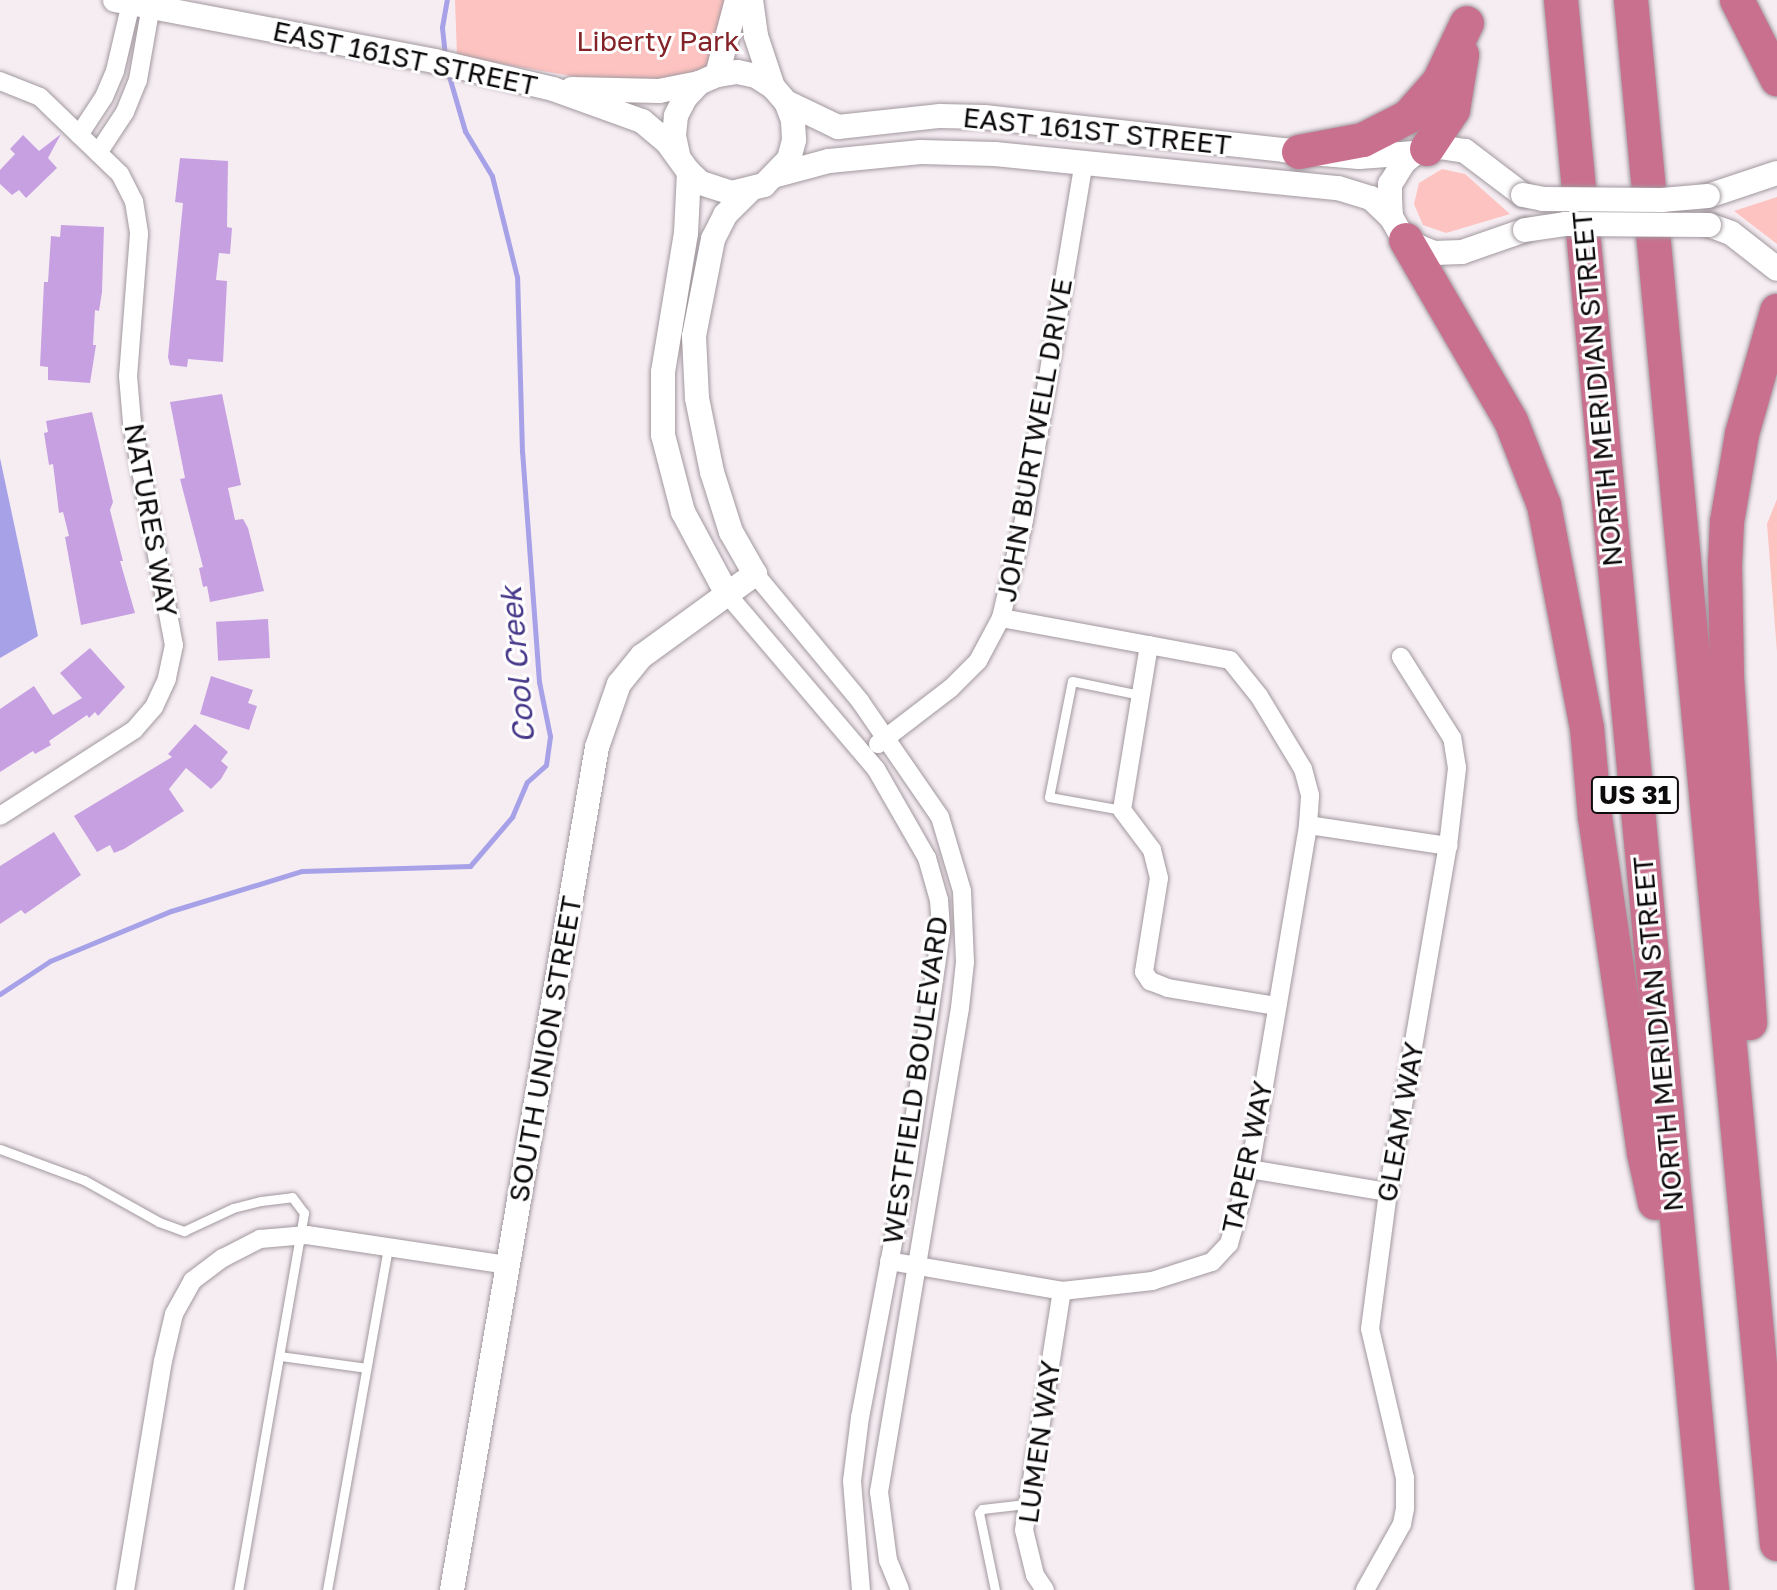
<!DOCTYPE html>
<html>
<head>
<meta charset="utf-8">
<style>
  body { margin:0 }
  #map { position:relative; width:1777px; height:1590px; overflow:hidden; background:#f6edf3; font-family:"Golos Text",sans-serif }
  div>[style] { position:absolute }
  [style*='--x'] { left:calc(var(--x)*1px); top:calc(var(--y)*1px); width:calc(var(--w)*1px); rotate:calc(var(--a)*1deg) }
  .green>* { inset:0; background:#fdc3c0 }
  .water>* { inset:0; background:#a7a1e7 }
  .stream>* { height:5px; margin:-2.5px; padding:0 2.5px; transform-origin:2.5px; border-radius:2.5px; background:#a7a1e7 }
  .building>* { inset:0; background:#c7a0e1; transform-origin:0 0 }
  .roads { filter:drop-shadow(0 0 2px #a1989e) drop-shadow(0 0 2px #a1989e) }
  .service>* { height:9px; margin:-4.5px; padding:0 4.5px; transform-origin:4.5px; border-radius:4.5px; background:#fff }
  .minor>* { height:18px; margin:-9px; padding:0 9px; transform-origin:9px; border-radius:9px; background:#fff }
  .tertiary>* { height:24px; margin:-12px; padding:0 12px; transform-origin:12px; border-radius:12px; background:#fff }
  .motorway>* { height:34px; margin:-17px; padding:0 17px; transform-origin:17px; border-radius:17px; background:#ca708f }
  .bridges { filter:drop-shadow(0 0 2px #a1989e) drop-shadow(0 0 2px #a1989e) }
  .tertiary-bridge>* { height:24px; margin:-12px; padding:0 12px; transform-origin:12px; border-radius:12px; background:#fff }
  span { translate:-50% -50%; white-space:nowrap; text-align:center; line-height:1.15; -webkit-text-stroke:6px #fff; paint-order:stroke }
  .shield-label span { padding:2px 6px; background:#fff; border:2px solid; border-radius:6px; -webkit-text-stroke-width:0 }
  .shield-label { font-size:26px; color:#0e0b0d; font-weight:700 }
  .park-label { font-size:28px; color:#832227 }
  .street-label { font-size:28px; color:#0e0b0d }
  .water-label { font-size:30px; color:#473789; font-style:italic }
</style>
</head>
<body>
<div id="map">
  <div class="green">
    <i style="clip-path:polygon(455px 0,725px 0,711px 64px,699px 77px,663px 84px,600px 81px,457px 56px)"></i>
    <i style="clip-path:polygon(1442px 169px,1465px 174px,1510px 214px,1446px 233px,1423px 225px,1414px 204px,1419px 183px)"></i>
    <i style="clip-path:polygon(1777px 197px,1777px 244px,1734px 211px)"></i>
    <i style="clip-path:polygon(1777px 499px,1777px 652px,1767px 524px)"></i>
  </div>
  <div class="water">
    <i style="clip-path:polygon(0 458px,38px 636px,0 658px)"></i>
  </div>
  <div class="stream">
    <i style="--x:445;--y:56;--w:29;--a:-96"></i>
    <i style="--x:442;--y:27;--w:27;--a:-80"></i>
    <i style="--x:0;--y:994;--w:60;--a:-33.4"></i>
    <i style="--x:50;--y:961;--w:131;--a:-22.5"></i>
    <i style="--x:171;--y:911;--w:137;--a:-17"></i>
    <i style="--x:302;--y:871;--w:168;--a:-1.7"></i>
    <i style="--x:470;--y:866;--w:65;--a:-49.4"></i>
    <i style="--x:512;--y:817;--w:38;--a:-67"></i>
    <i style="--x:527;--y:782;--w:25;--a:-42"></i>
    <i style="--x:546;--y:765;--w:29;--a:-82"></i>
    <i style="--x:550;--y:736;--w:55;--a:-101.5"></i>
    <i style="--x:539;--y:682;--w:231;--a:-94.2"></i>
    <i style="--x:522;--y:452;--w:175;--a:-91.6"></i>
    <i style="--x:517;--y:277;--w:104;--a:-103.9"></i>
    <i style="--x:492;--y:176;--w:52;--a:-121"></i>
    <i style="--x:465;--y:131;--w:60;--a:-106.3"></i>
  </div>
  <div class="building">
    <i style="clip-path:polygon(61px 134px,48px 158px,57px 168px,26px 198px,19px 190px,12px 195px,0 184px,0 170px,15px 154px,10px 149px,23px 135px,39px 151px)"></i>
    <i style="clip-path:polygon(180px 158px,228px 161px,227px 227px,232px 228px,230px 254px,219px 253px,216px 280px,227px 281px,223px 362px,188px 359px,187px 367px,170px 365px,168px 357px,183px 203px,175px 202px)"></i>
    <i style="clip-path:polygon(61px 225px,104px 227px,102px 292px,99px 311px,95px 310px,93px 345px,96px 345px,90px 383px,48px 380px,48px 367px,40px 366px,44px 282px,48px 282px,51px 236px,60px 237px)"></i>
    <i style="clip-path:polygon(222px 394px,241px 485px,228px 488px,235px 520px,243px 519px,248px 528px,264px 591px,210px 602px,207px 586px,203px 587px,199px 568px,203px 567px,180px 479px,185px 478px,170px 402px)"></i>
    <i style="clip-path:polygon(92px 412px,113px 502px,110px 510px,123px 561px,120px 561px,135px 613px,81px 625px,65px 537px,69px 536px,63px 512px,59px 513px,53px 464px,49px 465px,44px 433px,48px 432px,46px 421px)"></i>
    <i style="left:268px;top:619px;width:39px;height:52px;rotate:87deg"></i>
    <i style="clip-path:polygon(90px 648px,125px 687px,98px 716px,95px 712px,89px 718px,87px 715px,49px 741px,51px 745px,35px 754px,33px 751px,0 772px,0 709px,34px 686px,53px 715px,82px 698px,60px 673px)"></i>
    <i style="clip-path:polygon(211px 676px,253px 690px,248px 703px,257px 706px,249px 730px,200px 714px)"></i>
    <i style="clip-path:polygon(195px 724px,228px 752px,221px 761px,228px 767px,221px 779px,211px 789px,186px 768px,169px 789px,184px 811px,124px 849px,114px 853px,110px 845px,97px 852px,74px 816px,172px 757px,168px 754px)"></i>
    <i style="clip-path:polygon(54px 832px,81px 875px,25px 914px,21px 910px,0 924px,0 866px)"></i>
  </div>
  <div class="roads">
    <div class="service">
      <i style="--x:1122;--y:810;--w:74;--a:-169.9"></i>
      <i style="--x:1049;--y:797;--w:118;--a:-78.8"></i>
      <i style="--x:1072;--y:681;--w:69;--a:11.6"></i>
      <i style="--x:0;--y:1149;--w:90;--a:20.3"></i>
      <i style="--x:84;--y:1180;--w:86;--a:29.2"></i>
      <i style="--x:159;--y:1222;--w:27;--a:20"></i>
      <i style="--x:184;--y:1231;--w:54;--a:-25.1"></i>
      <i style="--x:233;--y:1208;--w:29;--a:-14"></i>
      <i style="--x:261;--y:1201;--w:31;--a:-7"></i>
      <i style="--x:292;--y:1197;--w:20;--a:53"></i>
      <i style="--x:304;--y:1213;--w:383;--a:99.9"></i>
      <i style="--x:280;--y:1356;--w:87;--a:7.9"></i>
      <i style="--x:327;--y:1590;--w:348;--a:-79.9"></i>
      <i style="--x:995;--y:1590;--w:79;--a:-101.7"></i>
      <i style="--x:979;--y:1513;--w:5;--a:-53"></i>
      <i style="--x:982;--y:1509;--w:44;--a:-6.5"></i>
    </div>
    <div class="minor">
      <i style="--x:0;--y:81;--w:43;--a:21.8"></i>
      <i style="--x:40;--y:97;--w:111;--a:43.9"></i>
      <i style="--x:120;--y:174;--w:30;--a:63"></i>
      <i style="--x:134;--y:201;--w:33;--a:81"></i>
      <i style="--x:139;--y:234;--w:142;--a:94.4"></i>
      <i style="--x:128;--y:376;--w:47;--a:85.1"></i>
      <i style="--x:132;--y:423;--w:226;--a:79.3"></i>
      <i style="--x:174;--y:645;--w:35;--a:102"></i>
      <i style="--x:167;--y:679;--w:31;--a:115"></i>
      <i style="--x:154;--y:707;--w:30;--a:131"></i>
      <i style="--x:134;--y:730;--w:159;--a:147.3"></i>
      <i style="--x:79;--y:135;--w:45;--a:-56.7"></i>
      <i style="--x:104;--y:97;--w:28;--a:-67"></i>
      <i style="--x:115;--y:71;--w:70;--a:-76.8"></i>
      <i style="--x:98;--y:153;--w:49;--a:-56.6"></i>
      <i style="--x:125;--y:112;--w:35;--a:-68"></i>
      <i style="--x:138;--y:80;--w:81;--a:-80.1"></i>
      <i style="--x:755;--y:574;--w:165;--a:50.4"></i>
      <i style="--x:860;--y:701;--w:141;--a:55.4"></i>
      <i style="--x:940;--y:817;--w:77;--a:73.4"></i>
      <i style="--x:962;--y:891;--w:71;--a:87.6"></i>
      <i style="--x:965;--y:962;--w:46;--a:96.2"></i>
      <i style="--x:960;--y:1008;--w:491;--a:99.5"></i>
      <i style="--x:879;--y:1492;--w:69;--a:82.5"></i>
      <i style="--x:888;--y:1560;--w:32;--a:68"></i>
      <i style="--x:727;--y:594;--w:230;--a:49.6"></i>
      <i style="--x:876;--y:769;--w:103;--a:60.2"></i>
      <i style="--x:927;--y:858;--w:44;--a:74.1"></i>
      <i style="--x:939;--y:900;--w:31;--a:86"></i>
      <i style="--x:941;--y:931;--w:240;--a:98.1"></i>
      <i style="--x:907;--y:1169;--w:252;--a:100.7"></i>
      <i style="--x:860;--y:1417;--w:64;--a:97.1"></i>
      <i style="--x:852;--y:1481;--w:109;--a:85.3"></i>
      <i style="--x:1149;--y:645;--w:167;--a:99.3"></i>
      <i style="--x:1122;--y:810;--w:50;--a:53.1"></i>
      <i style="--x:1152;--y:850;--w:29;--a:76"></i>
      <i style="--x:1159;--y:878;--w:95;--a:99.1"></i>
      <i style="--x:1144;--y:972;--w:11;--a:56"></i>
      <i style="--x:1150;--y:981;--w:19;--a:21"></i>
      <i style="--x:1168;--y:988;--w:109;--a:9.5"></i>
      <i style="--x:878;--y:744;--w:92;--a:-37.5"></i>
      <i style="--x:951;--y:688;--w:38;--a:-45"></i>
      <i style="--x:978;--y:661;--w:49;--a:-61.9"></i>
      <i style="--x:1001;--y:618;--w:101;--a:-76.8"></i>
      <i style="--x:1024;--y:520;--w:362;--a:-80.5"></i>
      <i style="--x:1308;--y:825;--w:142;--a:8.5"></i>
      <i style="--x:1250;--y:1169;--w:140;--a:9.5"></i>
      <i style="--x:889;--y:1261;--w:176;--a:9.8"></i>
      <i style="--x:1062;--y:1291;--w:91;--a:-6.3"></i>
      <i style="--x:1152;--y:1281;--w:63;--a:-17.6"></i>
      <i style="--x:1212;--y:1262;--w:25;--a:-47"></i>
      <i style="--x:1229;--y:1244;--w:78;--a:-74.4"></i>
      <i style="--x:1250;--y:1169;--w:349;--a:-80.4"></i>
      <i style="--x:1308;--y:825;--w:30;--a:-86"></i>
      <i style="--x:1310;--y:795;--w:27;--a:-105"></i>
      <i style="--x:1303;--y:769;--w:85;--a:-121.1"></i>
      <i style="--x:1259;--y:696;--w:46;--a:-128.9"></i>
      <i style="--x:1230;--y:660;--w:233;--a:-169.6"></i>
      <i style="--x:125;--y:1590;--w:232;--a:-80.6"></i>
      <i style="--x:163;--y:1361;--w:48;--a:-76.8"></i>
      <i style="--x:174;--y:1314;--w:38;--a:-61"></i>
      <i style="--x:192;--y:1281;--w:39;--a:-37"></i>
      <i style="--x:223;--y:1258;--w:42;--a:-27.2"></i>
      <i style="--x:260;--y:1239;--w:47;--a:-4.9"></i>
      <i style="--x:307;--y:1235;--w:202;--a:8.5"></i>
      <i style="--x:1045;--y:1590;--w:18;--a:-124"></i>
      <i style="--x:1035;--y:1575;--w:46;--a:-103.7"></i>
      <i style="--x:1024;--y:1530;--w:242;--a:-81"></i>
      <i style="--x:1365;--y:1590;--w:76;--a:-60.7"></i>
      <i style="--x:1402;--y:1524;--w:16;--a:-79"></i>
      <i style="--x:1405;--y:1508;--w:30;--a:-90"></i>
      <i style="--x:1405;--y:1478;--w:153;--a:-103.2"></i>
      <i style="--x:1370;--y:1329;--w:138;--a:-82.5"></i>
      <i style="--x:1388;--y:1192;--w:351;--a:-80.2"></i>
      <i style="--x:1448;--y:846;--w:79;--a:-83.4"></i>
      <i style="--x:1457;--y:768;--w:30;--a:-99"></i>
      <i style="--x:1452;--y:738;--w:96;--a:-122.2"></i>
    </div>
    <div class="tertiary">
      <i style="--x:115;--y:0;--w:325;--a:10.8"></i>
      <i style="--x:434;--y:61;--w:122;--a:13.2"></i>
      <i style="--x:553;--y:89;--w:95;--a:19.8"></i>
      <i style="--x:642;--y:121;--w:33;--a:40"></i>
      <i style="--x:667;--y:142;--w:37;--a:54"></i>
      <i style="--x:689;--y:172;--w:16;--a:43"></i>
      <i style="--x:701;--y:183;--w:33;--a:18"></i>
      <i style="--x:732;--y:193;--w:33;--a:-14"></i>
      <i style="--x:764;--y:185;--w:36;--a:-46"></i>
      <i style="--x:789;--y:159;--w:20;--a:-75"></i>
      <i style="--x:794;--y:140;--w:20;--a:-93"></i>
      <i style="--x:793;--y:120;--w:19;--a:-111"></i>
      <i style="--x:786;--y:102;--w:20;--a:-131"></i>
      <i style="--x:773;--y:87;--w:20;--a:-147"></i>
      <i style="--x:756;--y:76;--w:19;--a:-168"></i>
      <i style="--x:737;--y:72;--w:20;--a:171"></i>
      <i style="--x:717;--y:75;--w:20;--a:156"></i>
      <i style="--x:699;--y:83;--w:21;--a:133"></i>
      <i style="--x:685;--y:98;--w:20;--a:117"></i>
      <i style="--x:676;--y:116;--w:20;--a:96"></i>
      <i style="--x:674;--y:136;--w:19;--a:78"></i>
      <i style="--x:751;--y:0;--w:36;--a:82"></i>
      <i style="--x:756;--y:36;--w:54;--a:71.6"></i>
      <i style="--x:717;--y:75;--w:78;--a:-75.1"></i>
      <i style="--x:572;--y:89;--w:87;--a:1.3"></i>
      <i style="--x:659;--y:91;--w:41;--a:-11.3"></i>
      <i style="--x:786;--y:102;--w:58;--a:25.7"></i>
      <i style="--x:838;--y:127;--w:103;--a:-6.2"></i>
      <i style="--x:940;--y:116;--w:44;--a:1.3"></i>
      <i style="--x:984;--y:117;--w:317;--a:6.3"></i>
      <i style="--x:1299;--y:152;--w:60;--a:4.8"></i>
      <i style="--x:1359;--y:157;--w:56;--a:-4.1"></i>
      <i style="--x:689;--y:172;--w:61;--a:92.8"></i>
      <i style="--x:686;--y:233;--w:141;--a:99.4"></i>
      <i style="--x:663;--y:372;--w:63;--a:90"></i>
      <i style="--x:663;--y:435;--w:80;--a:75.4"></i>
      <i style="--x:683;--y:512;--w:93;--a:61.8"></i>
      <i style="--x:777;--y:175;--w:54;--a:-15.1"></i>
      <i style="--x:829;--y:161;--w:92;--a:-5.6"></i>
      <i style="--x:921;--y:152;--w:74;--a:1.5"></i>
      <i style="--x:995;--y:154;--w:345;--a:5.7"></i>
      <i style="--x:1338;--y:188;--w:34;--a:17"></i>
      <i style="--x:1371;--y:198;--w:28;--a:44"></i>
      <i style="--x:1523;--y:195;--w:73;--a:-142.8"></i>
      <i style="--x:1465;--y:151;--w:24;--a:-171"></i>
      <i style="--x:1441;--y:147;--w:27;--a:167"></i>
      <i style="--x:1415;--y:153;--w:14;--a:141"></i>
      <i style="--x:1404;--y:162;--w:26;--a:122"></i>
      <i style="--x:1390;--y:184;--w:14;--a:90"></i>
      <i style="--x:1390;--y:198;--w:19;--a:87"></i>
      <i style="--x:1391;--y:217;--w:20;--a:60"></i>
      <i style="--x:1401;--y:234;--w:22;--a:36"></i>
      <i style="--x:1419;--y:247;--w:16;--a:22"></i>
      <i style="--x:1434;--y:253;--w:28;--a:-2"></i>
      <i style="--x:1462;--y:252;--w:67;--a:-19.2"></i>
      <i style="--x:1708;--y:196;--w:73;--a:-18.4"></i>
      <i style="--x:1709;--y:225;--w:23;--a:20"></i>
      <i style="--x:1731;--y:233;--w:58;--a:38"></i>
      <i style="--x:452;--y:1590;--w:855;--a:-80.24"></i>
      <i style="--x:597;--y:747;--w:67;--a:-70.8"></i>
      <i style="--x:619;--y:684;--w:36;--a:-51"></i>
      <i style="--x:642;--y:656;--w:140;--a:-36"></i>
      <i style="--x:755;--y:574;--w:48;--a:-119.7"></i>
      <i style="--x:731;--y:532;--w:63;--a:-107.6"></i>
      <i style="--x:712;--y:472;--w:76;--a:-101.5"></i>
      <i style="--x:697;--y:398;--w:62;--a:-92.8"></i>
      <i style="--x:694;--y:336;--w:99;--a:-78.9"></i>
      <i style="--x:713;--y:239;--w:27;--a:-63"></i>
      <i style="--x:725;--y:215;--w:34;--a:-45"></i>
    </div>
    <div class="motorway">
      <i style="--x:1561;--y:0;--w:1597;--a:84.57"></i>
      <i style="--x:1631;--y:0;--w:1551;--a:84.6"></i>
      <i style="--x:1737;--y:0;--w:89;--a:63.1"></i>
      <i style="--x:1427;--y:149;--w:47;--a:-56.3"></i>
      <i style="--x:1453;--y:110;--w:56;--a:-80.7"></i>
      <i style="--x:1299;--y:152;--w:65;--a:-10.6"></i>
      <i style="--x:1363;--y:140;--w:51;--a:-27.1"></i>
      <i style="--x:1408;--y:117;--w:47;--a:-48.5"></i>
      <i style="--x:1439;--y:82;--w:65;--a:-64.6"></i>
      <i style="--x:1406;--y:240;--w:209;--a:59.9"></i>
      <i style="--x:1511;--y:421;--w:90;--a:68.6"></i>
      <i style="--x:1544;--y:505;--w:227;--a:79.1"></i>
      <i style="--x:1587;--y:728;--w:89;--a:84.9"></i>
      <i style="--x:1595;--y:817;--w:340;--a:81.7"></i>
      <i style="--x:1644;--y:1153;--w:51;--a:77.6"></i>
      <i style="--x:1750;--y:1023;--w:351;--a:-93.8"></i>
      <i style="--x:1727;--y:673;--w:109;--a:-91.1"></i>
      <i style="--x:1725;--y:564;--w:42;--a:-87.3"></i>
      <i style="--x:1727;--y:522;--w:89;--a:-80.3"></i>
      <i style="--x:1742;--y:434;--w:128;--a:-74.1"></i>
    </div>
  </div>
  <div class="bridges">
    <div class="tertiary-bridge">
      <i style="--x:1523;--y:195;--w:20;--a:11"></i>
      <i style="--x:1543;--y:199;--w:119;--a:0.5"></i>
      <i style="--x:1662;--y:200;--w:46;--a:-5"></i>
      <i style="--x:1525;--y:230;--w:40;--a:-8.5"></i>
      <i style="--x:1565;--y:224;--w:144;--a:0.4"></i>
    </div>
  </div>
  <div class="shield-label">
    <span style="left:1635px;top:795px">US 31</span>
  </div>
  <div class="park-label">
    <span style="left:658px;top:41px">Liberty Park</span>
  </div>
  <div class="street-label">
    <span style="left:405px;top:58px;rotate:12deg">EAST 161ST STREET</span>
    <span style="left:1097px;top:131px;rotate:6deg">EAST 161ST STREET</span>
    <span style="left:1597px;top:389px;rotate:-95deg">NORTH MERIDIAN STREET</span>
    <span style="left:1034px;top:440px;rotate:-80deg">JOHN BURTWELL DRIVE</span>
    <span style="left:151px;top:520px;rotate:80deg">NATURES WAY</span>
    <span style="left:1658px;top:1034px;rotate:-95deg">NORTH MERIDIAN STREET</span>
    <span style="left:545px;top:1049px;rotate:-80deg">SOUTH UNION STREET</span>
    <span style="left:915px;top:1080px;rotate:-82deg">WESTFIELD BOULEVARD</span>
    <span style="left:1400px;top:1122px;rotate:-80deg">GLEAM WAY</span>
    <span style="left:1247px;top:1157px;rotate:-78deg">TAPER WAY</span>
    <span style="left:1039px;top:1442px;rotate:-82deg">LUMEN WAY</span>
  </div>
  <div class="water-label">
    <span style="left:517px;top:665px;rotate:-95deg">Cool Creek</span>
  </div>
</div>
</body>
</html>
